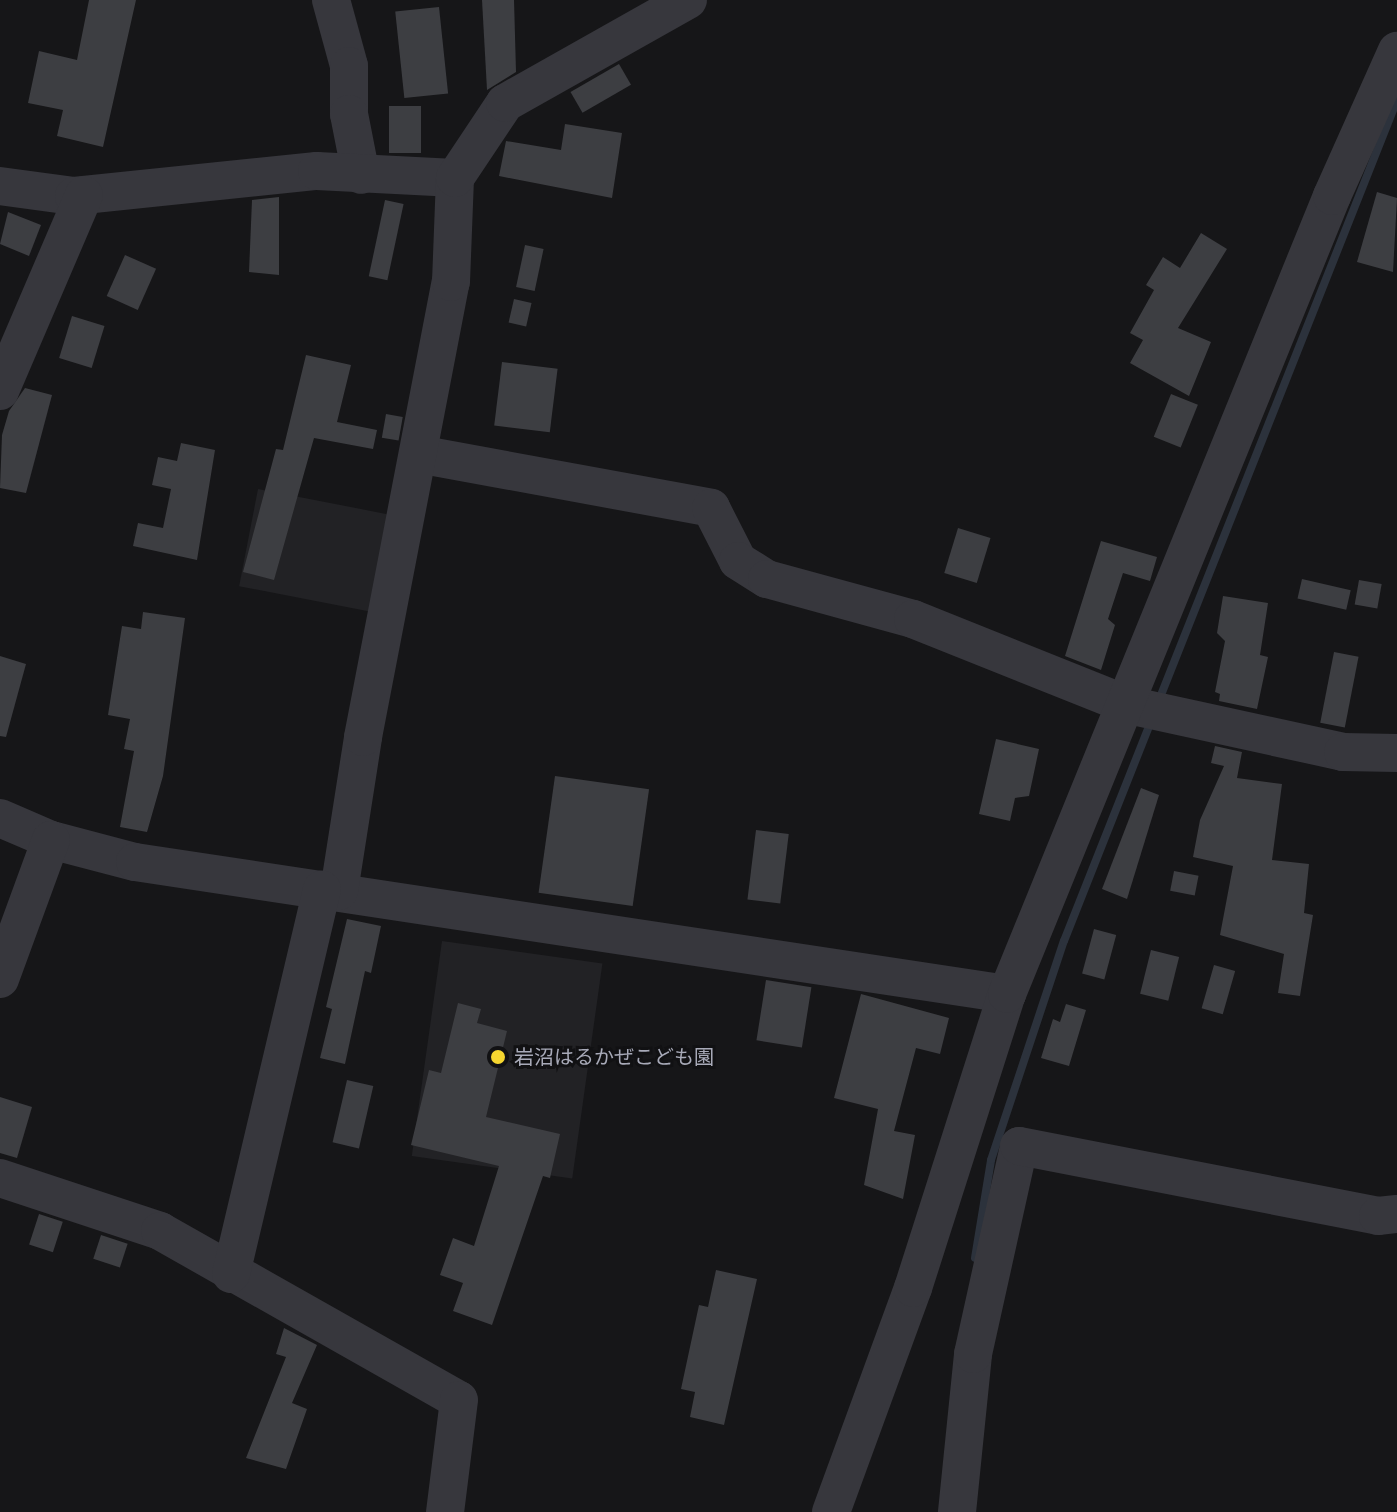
<!DOCTYPE html>
<html>
<head>
<meta charset="utf-8">
<style>
  body { margin:0 }
  #map { position:relative; width:1397px; height:1512px; overflow:hidden; background:#161618; font-family:"Work Sans","Noto Sans JP",sans-serif }
  div>[style] { position:absolute }
  [style*='--x'] { left:calc(var(--x)*1px); top:calc(var(--y)*1px); width:calc(var(--w)*1px); rotate:calc(var(--a)*1deg) }
  .built>* { inset:0; background:#222225; transform-origin:0 0 }
  .stream>* { height:8px; margin:-4px; padding:0 4px; transform-origin:4px; border-radius:4px; background:#2c323c }
  .building>* { inset:0; background:#3d3e42; transform-origin:0 0 }
  .minor>* { height:38px; margin:-19px; padding:0 19px; transform-origin:19px; border-radius:19px; background:#37373d }
  .dots>* { width:22px; height:22px; translate:-50% -50%; box-sizing:border-box; border:4px solid #111113; border-radius:50% }
  span { translate:-50% -50%; white-space:nowrap; text-align:center; line-height:1.15; -webkit-text-stroke:6px #111113; paint-order:stroke }
  .poi-label { font-size:20px; color:#a8aab8 }
  .left { translate:0 -50%; text-align:left }
</style>
</head>
<body>
<div id="map">
  <div class="built">
    <i style="left:258px;top:489px;width:133px;height:99px;rotate:11deg"></i>
    <i style="left:442px;top:941px;width:162px;height:217px;rotate:8deg"></i>
  </div>
  <div class="stream">
    <i style="--x:1161;--y:695;--w:640;--a:-68.36"></i>
    <i style="--x:975;--y:1258;--w:99;--a:-80.7"></i>
    <i style="--x:991;--y:1160;--w:231;--a:-71.6"></i>
    <i style="--x:1064;--y:941;--w:231;--a:-68.4"></i>
  </div>
  <div class="building">
    <i style="clip-path:polygon(89px 0,136px 0,103px 147px,57px 136px,63px 110px,28px 103px,39px 51px,77px 60px)"></i>
    <i style="clip-path:polygon(482px 0,514px 0,516px 72px,487px 90px)"></i>
    <i style="left:439px;top:7px;width:87px;height:44px;rotate:84deg"></i>
    <i style="left:619px;top:64px;width:24px;height:56px;rotate:60deg"></i>
    <i style="left:389px;top:106px;width:32px;height:47px"></i>
    <i style="clip-path:polygon(565px 124px,622px 133px,612px 198px,499px 176px,506px 141px,561px 150px)"></i>
    <i style="clip-path:polygon(1377px 192px,1397px 198px,1393px 272px,1357px 262px)"></i>
    <i style="clip-path:polygon(279px 197px,279px 275px,249px 272px,252px 200px)"></i>
    <i style="left:385px;top:200px;width:19px;height:78px;rotate:12deg"></i>
    <i style="clip-path:polygon(8px 212px,41px 225px,29px 256px,0 244px)"></i>
    <i style="clip-path:polygon(1201px 233px,1227px 249px,1178px 328px,1211px 342px,1189px 396px,1130px 363px,1143px 340px,1130px 333px,1154px 290px,1146px 285px,1163px 257px,1180px 268px)"></i>
    <i style="left:525px;top:245px;width:19px;height:43px;rotate:12deg"></i>
    <i style="left:125px;top:255px;width:34px;height:45px;rotate:24deg"></i>
    <i style="left:514px;top:299px;width:18px;height:24px;rotate:13deg"></i>
    <i style="left:72px;top:316px;width:34px;height:44px;rotate:17deg"></i>
    <i style="clip-path:polygon(306px 355px,351px 365px,337px 422px,377px 430px,373px 449px,314px 438px,274px 580px,243px 572px,276px 449px,283px 450px)"></i>
    <i style="left:502px;top:362px;width:56px;height:64px;rotate:7deg"></i>
    <i style="clip-path:polygon(25px 388px,52px 395px,26px 493px,0 488px,2px 435px,9px 411px)"></i>
    <i style="left:1171px;top:394px;width:29px;height:46px;rotate:22deg"></i>
    <i style="left:386px;top:414px;width:17px;height:24px;rotate:10deg"></i>
    <i style="clip-path:polygon(181px 443px,215px 450px,197px 560px,133px 546px,138px 523px,163px 528px,171px 489px,152px 485px,158px 457px,177px 461px)"></i>
    <i style="left:958px;top:528px;width:34px;height:47px;rotate:17deg"></i>
    <i style="clip-path:polygon(1101px 541px,1157px 557px,1150px 581px,1123px 573px,1108px 619px,1115px 625px,1101px 670px,1065px 656px)"></i>
    <i style="left:1302px;top:579px;width:50px;height:20px;rotate:13deg"></i>
    <i style="left:1359px;top:580px;width:23px;height:25px;rotate:10deg"></i>
    <i style="clip-path:polygon(1223px 596px,1268px 603px,1260px 655px,1268px 657px,1257px 709px,1219px 701px,1220px 694px,1215px 692px,1225px 641px,1217px 633px)"></i>
    <i style="clip-path:polygon(143px 612px,185px 618px,163px 776px,147px 832px,120px 827px,134px 751px,124px 749px,130px 719px,108px 715px,122px 626px,141px 629px)"></i>
    <i style="left:1334px;top:652px;width:25px;height:72px;rotate:11deg"></i>
    <i style="clip-path:polygon(0 656px,26px 664px,6px 737px,0 736px)"></i>
    <i style="clip-path:polygon(996px 739px,1039px 749px,1029px 796px,1015px 798px,1010px 821px,979px 814px)"></i>
    <i style="clip-path:polygon(1215px 746px,1242px 752px,1237px 778px,1282px 784px,1272px 860px,1309px 864px,1304px 913px,1313px 915px,1300px 996px,1278px 993px,1284px 954px,1220px 935px,1233px 866px,1193px 857px,1200px 820px,1224px 766px,1211px 763px)"></i>
    <i style="left:555px;top:776px;width:95px;height:118px;rotate:8deg"></i>
    <i style="clip-path:polygon(1141px 788px,1159px 795px,1127px 899px,1102px 889px)"></i>
    <i style="left:756px;top:830px;width:33px;height:70px;rotate:7deg"></i>
    <i style="left:1174px;top:871px;width:25px;height:20px;rotate:11deg"></i>
    <i style="clip-path:polygon(347px 919px,381px 926px,371px 973px,365px 971px,345px 1064px,320px 1058px,332px 1009px,326px 1007px)"></i>
    <i style="left:1094px;top:929px;width:23px;height:46px;rotate:15deg"></i>
    <i style="left:1151px;top:950px;width:29px;height:45px;rotate:14deg"></i>
    <i style="left:1214px;top:965px;width:22px;height:45px;rotate:16deg"></i>
    <i style="left:766px;top:980px;width:46px;height:61px;rotate:9deg"></i>
    <i style="clip-path:polygon(861px 994px,949px 1018px,940px 1054px,916px 1048px,894px 1131px,915px 1135px,903px 1199px,864px 1185px,878px 1109px,834px 1098px)"></i>
    <i style="clip-path:polygon(458px 1003px,481px 1009px,477px 1023px,507px 1031px,486px 1117px,560px 1134px,550px 1178px,543px 1176px,492px 1325px,453px 1311px,463px 1283px,440px 1275px,453px 1238px,474px 1246px,499px 1166px,411px 1145px,429px 1070px,441px 1073px)"></i>
    <i style="clip-path:polygon(1066px 1004px,1086px 1010px,1069px 1066px,1041px 1058px,1053px 1019px,1060px 1022px)"></i>
    <i style="left:347px;top:1080px;width:27px;height:64px;rotate:13deg"></i>
    <i style="clip-path:polygon(0 1097px,32px 1107px,17px 1158px,0 1153px)"></i>
    <i style="left:39px;top:1214px;width:25px;height:32px;rotate:18deg"></i>
    <i style="left:101px;top:1235px;width:28px;height:25px;rotate:18deg"></i>
    <i style="clip-path:polygon(716px 1270px,757px 1279px,724px 1425px,690px 1417px,695px 1392px,681px 1389px,699px 1305px,708px 1307px)"></i>
    <i style="clip-path:polygon(284px 1328px,317px 1345px,292px 1403px,307px 1409px,286px 1469px,246px 1458px,286px 1357px,276px 1354px)"></i>
  </div>
  <div class="minor">
    <i style="--x:331;--y:0;--w:68;--a:74.7"></i>
    <i style="--x:349;--y:66;--w:48;--a:90"></i>
    <i style="--x:349;--y:114;--w:62;--a:78.9"></i>
    <i style="--x:0;--y:186;--w:75;--a:7.7"></i>
    <i style="--x:74;--y:196;--w:244;--a:-5.9"></i>
    <i style="--x:317;--y:171;--w:138;--a:2.9"></i>
    <i style="--x:0;--y:391;--w:213;--a:-66.8"></i>
    <i style="--x:418;--y:454;--w:298;--a:10.4"></i>
    <i style="--x:711;--y:508;--w:59;--a:63"></i>
    <i style="--x:738;--y:561;--w:34;--a:32"></i>
    <i style="--x:767;--y:579;--w:151;--a:15.3"></i>
    <i style="--x:913;--y:619;--w:232;--a:21.8"></i>
    <i style="--x:1128;--y:705;--w:220;--a:12.3"></i>
    <i style="--x:1343;--y:752;--w:54;--a:1.1"></i>
    <i style="--x:0;--y:818;--w:56;--a:23.3"></i>
    <i style="--x:51;--y:840;--w:87;--a:14.7"></i>
    <i style="--x:135;--y:862;--w:882;--a:8.61"></i>
    <i style="--x:339;--y:891;--w:156;--a:-81.1"></i>
    <i style="--x:363;--y:737;--w:463;--a:-79.1"></i>
    <i style="--x:451;--y:282;--w:104;--a:-87.8"></i>
    <i style="--x:455;--y:178;--w:90;--a:-56.3"></i>
    <i style="--x:505;--y:103;--w:210;--a:-29.4"></i>
    <i style="--x:0;--y:979;--w:148;--a:-69.9"></i>
    <i style="--x:0;--y:1178;--w:169;--a:18.3"></i>
    <i style="--x:160;--y:1231;--w:343;--a:29.5"></i>
    <i style="--x:459;--y:1400;--w:113;--a:97.1"></i>
    <i style="--x:231;--y:1274;--w:395;--a:-76.7"></i>
    <i style="--x:831;--y:1512;--w:239;--a:-69.9"></i>
    <i style="--x:913;--y:1288;--w:309;--a:-72.3"></i>
    <i style="--x:1007;--y:994;--w:862;--a:-67.84"></i>
    <i style="--x:1332;--y:196;--w:159;--a:-65.9"></i>
    <i style="--x:957;--y:1512;--w:159;--a:-84.2"></i>
    <i style="--x:973;--y:1354;--w:213;--a:-77.5"></i>
    <i style="--x:1019;--y:1146;--w:366;--a:11"></i>
    <i style="--x:1378;--y:1216;--w:19;--a:-6"></i>
  </div>
  <div class="dots">
    <i style="left:498px;top:1057px;background:#f6d630"></i>
  </div>
  <div class="poi-label">
    <span class="left" style="left:514px;top:1057px">岩沼はるかぜこども園</span>
  </div>
</div>
</body>
</html>
